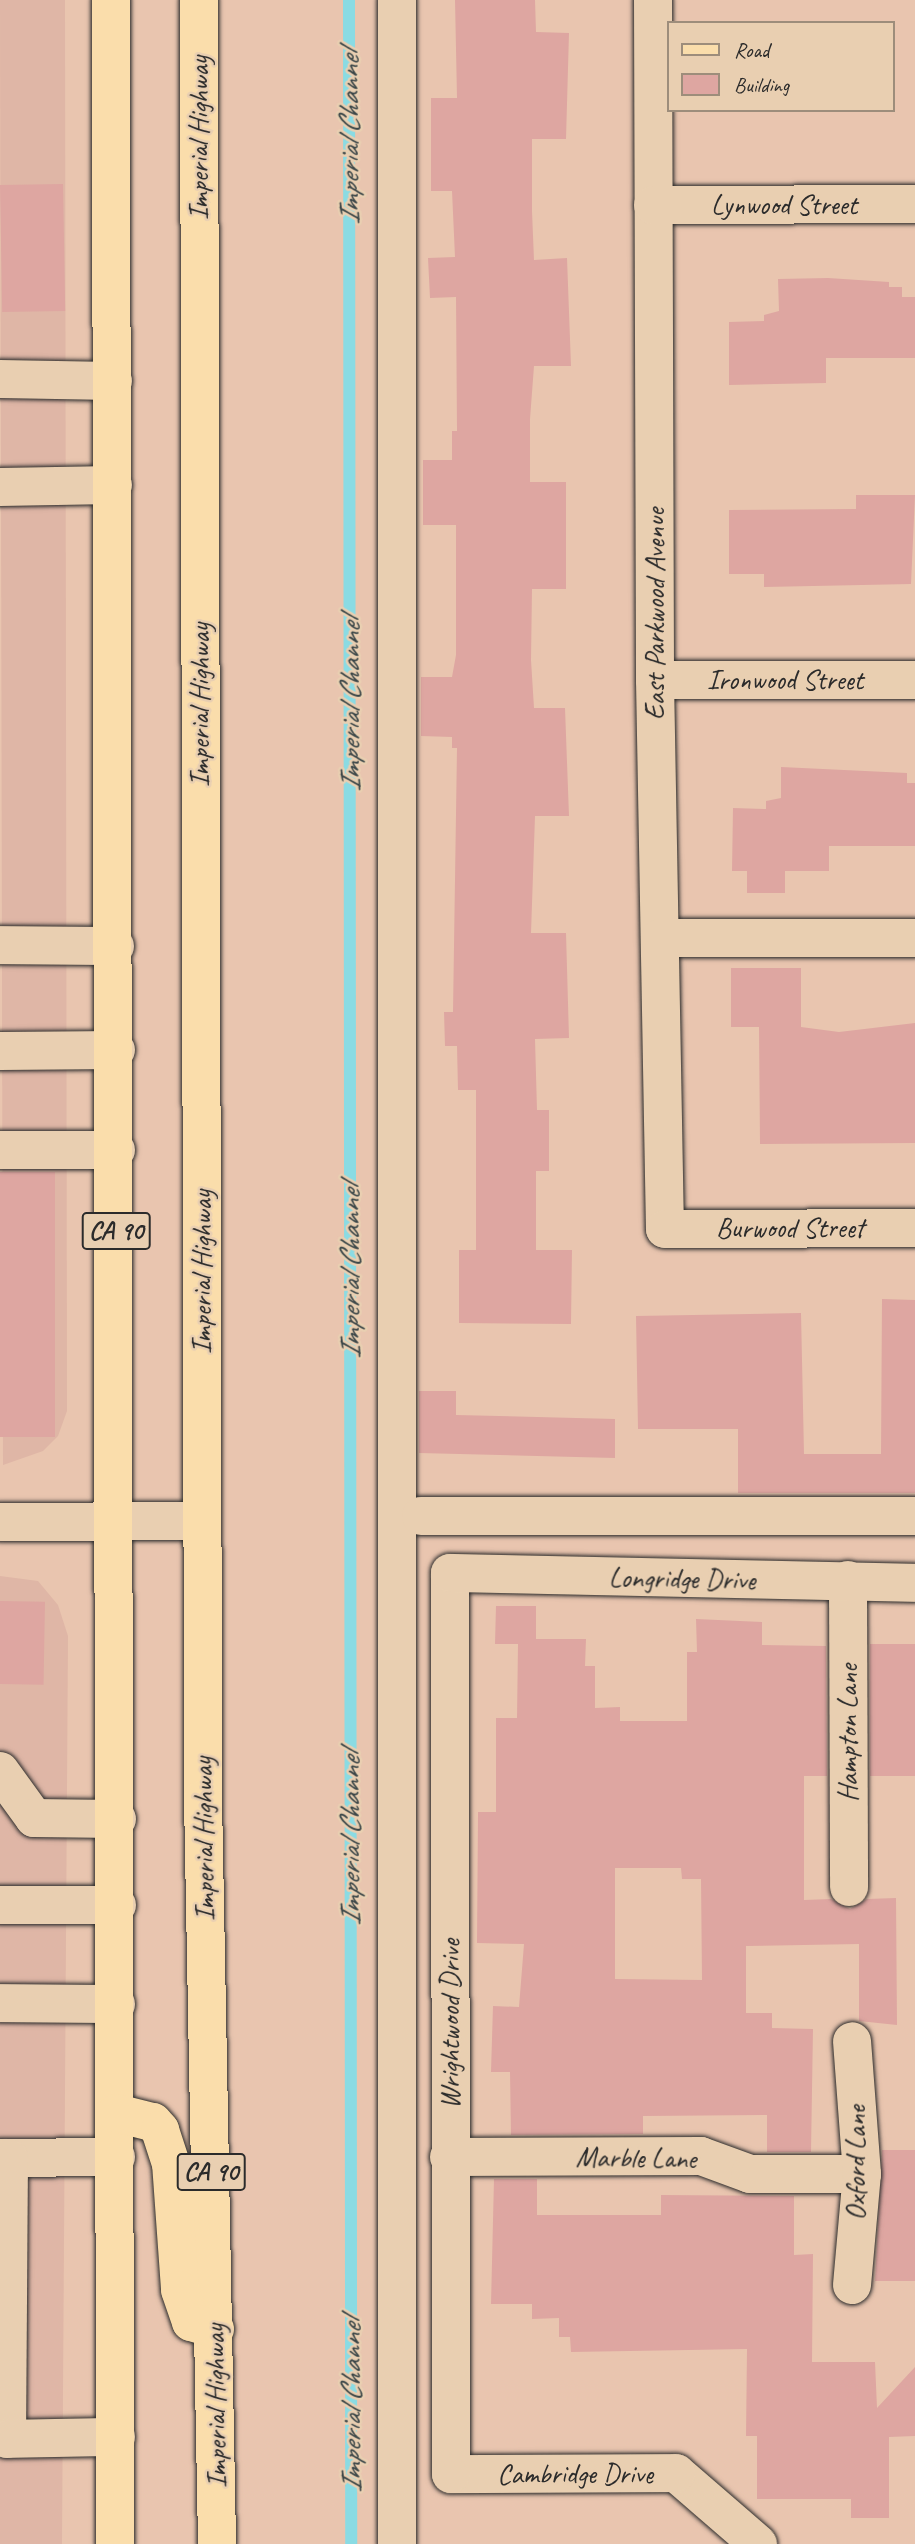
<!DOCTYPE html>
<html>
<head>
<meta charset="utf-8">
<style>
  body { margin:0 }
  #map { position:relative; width:915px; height:2544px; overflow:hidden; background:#e9c5af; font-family:Caveat,sans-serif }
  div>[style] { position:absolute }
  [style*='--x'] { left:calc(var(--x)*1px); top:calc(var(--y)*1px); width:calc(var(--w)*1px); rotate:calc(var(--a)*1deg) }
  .built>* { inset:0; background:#dfb6a6 }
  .stream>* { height:12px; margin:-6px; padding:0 6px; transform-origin:6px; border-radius:6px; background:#8adbe3 }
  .building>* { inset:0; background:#dea6a1; transform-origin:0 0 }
  .roads { filter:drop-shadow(0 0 2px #2b2b2b) drop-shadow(0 0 2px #2b2b2b) }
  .minor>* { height:38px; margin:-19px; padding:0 19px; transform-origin:19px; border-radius:19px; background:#e9cfb1 }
  .major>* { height:38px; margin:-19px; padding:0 19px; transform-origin:19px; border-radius:19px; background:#faddab }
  span { translate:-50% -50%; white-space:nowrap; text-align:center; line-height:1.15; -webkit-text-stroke:5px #e9cfb1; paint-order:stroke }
  .shield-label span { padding:2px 5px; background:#e9cfb1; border:2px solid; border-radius:5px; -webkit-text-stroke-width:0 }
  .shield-label { font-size:26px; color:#2b2b2b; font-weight:700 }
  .street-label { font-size:28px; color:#2b2b2b }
  .water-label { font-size:30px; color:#394547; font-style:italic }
  .legend { position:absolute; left:667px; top:21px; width:228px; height:91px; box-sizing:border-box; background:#e9cfb1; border:2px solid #9d8d7b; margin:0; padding:9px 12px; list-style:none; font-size:21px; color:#2b2b2b }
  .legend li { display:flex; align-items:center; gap:14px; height:35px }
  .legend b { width:35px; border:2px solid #9d8d7b }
</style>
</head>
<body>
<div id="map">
  <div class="built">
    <i style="clip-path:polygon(0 0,65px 0,67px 1411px,58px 1436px,43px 1451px,3px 1465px)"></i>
    <i style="clip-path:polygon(0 1576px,38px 1581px,58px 1605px,68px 1636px,62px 2544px,0 2544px)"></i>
  </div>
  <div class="stream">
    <i style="--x:349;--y:0;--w:2544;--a:89.95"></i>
  </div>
  <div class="building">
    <i style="clip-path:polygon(455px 0,535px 0,536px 32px,569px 33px,566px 139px,532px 139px,532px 211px,534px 260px,567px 258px,571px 366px,534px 366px,530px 419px,530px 482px,566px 482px,566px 589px,532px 589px,531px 660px,534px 708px,565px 708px,569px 816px,535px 816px,531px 933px,566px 933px,569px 1038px,535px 1039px,537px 1110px,549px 1110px,549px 1171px,536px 1171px,536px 1250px,572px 1250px,571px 1324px,459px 1323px,459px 1250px,476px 1250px,476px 1090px,458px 1090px,457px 1046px,445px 1046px,444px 1012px,453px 1012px,457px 748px,452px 748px,452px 737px,421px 736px,421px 677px,452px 677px,456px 655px,456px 525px,423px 525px,423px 460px,452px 460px,452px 431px,457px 431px,456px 297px,430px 298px,428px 258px,455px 257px,452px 191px,431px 191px,431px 98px,457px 98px)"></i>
    <i style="left:63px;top:184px;width:127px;height:63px;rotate:89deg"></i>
    <i style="clip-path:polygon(828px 278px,889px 282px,889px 287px,902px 287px,902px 297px,915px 297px,915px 358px,826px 358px,826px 383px,729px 385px,729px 322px,764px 321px,764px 315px,779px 311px,778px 279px)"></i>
    <i style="clip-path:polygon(856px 495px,915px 495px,911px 584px,764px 587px,764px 574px,729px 574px,729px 510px,856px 509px)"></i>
    <i style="clip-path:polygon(781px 767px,907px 773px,907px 783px,915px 783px,915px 846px,829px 846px,829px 871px,785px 871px,785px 893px,747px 893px,747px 871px,732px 871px,733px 808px,766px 809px,766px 801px,781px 798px)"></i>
    <i style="clip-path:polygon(731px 968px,801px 968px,801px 1027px,839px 1032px,915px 1023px,915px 1143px,760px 1144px,759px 1027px,731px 1027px)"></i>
    <i style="left:0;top:1172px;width:55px;height:265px"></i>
    <i style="clip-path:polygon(882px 1299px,915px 1300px,915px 1493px,738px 1493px,738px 1429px,638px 1429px,636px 1316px,801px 1313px,804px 1454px,881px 1454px)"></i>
    <i style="clip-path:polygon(419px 1391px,456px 1391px,456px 1415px,615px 1419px,615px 1458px,419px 1453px)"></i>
    <i style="left:0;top:1601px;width:45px;height:83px;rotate:1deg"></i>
    <i style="clip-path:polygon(evenodd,496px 1606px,536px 1606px,536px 1639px,586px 1639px,585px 1666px,595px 1666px,595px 1708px,620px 1707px,620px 1721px,687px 1721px,687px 1652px,697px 1652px,696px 1619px,762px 1622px,762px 1645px,826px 1646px,827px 1776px,804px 1776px,804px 1900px,831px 1899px,850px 1909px,867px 1899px,896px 1898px,897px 2025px,859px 2021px,859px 1944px,746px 1946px,746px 2013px,772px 2013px,772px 2028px,813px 2029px,811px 2152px,767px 2152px,767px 2115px,643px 2116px,643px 2134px,511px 2135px,510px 2072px,491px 2072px,493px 2006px,519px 2007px,524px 1944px,477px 1943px,478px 1812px,496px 1812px,496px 1718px,517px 1718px,518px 1644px,495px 1644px,496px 1606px,615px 1868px,681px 1868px,682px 1879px,701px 1879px,702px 1980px,615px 1979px,615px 1868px)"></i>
    <i style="left:915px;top:1644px;width:132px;height:45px;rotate:90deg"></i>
    <i style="clip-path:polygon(882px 2150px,915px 2150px,915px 2281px,875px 2281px)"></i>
    <i style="clip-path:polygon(494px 2179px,537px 2179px,537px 2215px,661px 2215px,661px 2195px,794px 2196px,794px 2255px,813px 2254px,812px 2362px,875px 2362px,877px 2408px,915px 2367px,915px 2436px,889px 2437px,889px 2518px,851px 2518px,851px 2499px,757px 2499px,757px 2436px,746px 2436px,747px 2349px,571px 2352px,570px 2337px,559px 2337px,559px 2318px,532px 2319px,532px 2304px,491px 2304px)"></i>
  </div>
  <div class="roads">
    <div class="minor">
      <i style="--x:397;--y:0;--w:2544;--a:90"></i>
      <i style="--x:653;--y:0;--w:680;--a:89.83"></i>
      <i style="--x:655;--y:680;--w:549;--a:88.96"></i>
      <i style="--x:665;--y:1229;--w:250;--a:-0.2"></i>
      <i style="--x:653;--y:205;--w:262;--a:-0.2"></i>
      <i style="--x:0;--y:379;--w:113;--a:1"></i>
      <i style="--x:0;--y:487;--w:113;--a:-1"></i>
      <i style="--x:655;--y:680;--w:260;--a:0"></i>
      <i style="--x:660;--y:938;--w:255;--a:0"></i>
      <i style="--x:0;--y:945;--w:115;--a:0.5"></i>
      <i style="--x:0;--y:1051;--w:116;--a:-0.5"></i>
      <i style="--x:0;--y:1150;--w:116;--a:0"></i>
      <i style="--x:421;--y:1516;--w:494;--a:0"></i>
      <i style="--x:0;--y:1522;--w:202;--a:-0.3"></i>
      <i style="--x:848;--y:1580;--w:307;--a:89.8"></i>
      <i style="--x:0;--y:1771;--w:58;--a:54.1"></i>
      <i style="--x:34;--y:1818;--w:83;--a:0.7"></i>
      <i style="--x:0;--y:1905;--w:117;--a:0"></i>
      <i style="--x:0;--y:2003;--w:116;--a:0.5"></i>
      <i style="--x:449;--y:2157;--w:252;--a:-0.2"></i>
      <i style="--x:701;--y:2156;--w:52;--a:20.2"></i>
      <i style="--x:750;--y:2174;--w:112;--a:0"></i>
      <i style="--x:0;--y:2158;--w:116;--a:-0.5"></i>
      <i style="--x:9;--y:2158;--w:281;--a:90.4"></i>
      <i style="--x:7;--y:2439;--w:109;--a:-1.1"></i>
      <i style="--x:852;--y:2285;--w:111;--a:-84.9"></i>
      <i style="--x:862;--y:2174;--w:133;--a:-94.3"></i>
      <i style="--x:758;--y:2544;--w:108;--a:-139.1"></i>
      <i style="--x:676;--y:2473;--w:225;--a:179.7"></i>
      <i style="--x:451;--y:2474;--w:901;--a:-90.06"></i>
      <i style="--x:450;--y:1573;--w:465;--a:1.2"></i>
    </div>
    <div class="major">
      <i style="--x:111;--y:0;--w:2544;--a:89.91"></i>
      <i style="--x:199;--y:0;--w:1799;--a:89.87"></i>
      <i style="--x:203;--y:1799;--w:745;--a:88.92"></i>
      <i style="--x:116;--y:2113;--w:38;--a:14"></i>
      <i style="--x:153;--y:2122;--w:11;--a:49"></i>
      <i style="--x:160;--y:2130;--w:35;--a:72"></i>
      <i style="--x:171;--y:2163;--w:127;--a:85.9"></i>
      <i style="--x:180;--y:2290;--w:34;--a:71"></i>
      <i style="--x:191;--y:2322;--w:25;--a:16"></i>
    </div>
  </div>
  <div class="shield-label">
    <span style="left:116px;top:1231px">CA 90</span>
    <span style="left:211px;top:2172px">CA 90</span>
  </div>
  <div class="street-label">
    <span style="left:199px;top:138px;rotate:-90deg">Imperial Highway</span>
    <span style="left:784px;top:205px">Lynwood Street</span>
    <span style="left:655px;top:614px;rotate:-90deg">East Parkwood Avenue</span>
    <span style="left:785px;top:680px">Ironwood Street</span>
    <span style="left:200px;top:705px;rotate:-90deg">Imperial Highway</span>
    <span style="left:790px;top:1228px">Burwood Street</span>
    <span style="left:202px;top:1272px;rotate:-90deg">Imperial Highway</span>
    <span style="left:682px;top:1579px;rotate:1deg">Longridge Drive</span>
    <span style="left:848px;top:1733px;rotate:-90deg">Hampton Lane</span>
    <span style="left:204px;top:1839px;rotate:-91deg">Imperial Highway</span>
    <span style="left:450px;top:2024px;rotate:-90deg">Wrightwood Drive</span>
    <span style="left:636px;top:2158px;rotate:1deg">Marble Lane</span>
    <span style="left:856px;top:2163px;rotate:-90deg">Oxford Lane</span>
    <span style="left:216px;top:2406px;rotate:-91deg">Imperial Highway</span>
    <span style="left:575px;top:2474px">Cambridge Drive</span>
  </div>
  <div class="water-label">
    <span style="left:349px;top:138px;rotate:-90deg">Imperial Channel</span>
    <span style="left:350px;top:705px;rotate:-90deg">Imperial Channel</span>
    <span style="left:350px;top:1272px;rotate:-90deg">Imperial Channel</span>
    <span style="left:350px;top:1839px;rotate:-90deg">Imperial Channel</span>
    <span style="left:351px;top:2406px;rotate:-90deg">Imperial Channel</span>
  </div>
  <ul class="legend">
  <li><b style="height:9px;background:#faddab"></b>Road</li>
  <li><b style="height:19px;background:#dea6a1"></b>Building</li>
  </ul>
</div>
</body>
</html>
